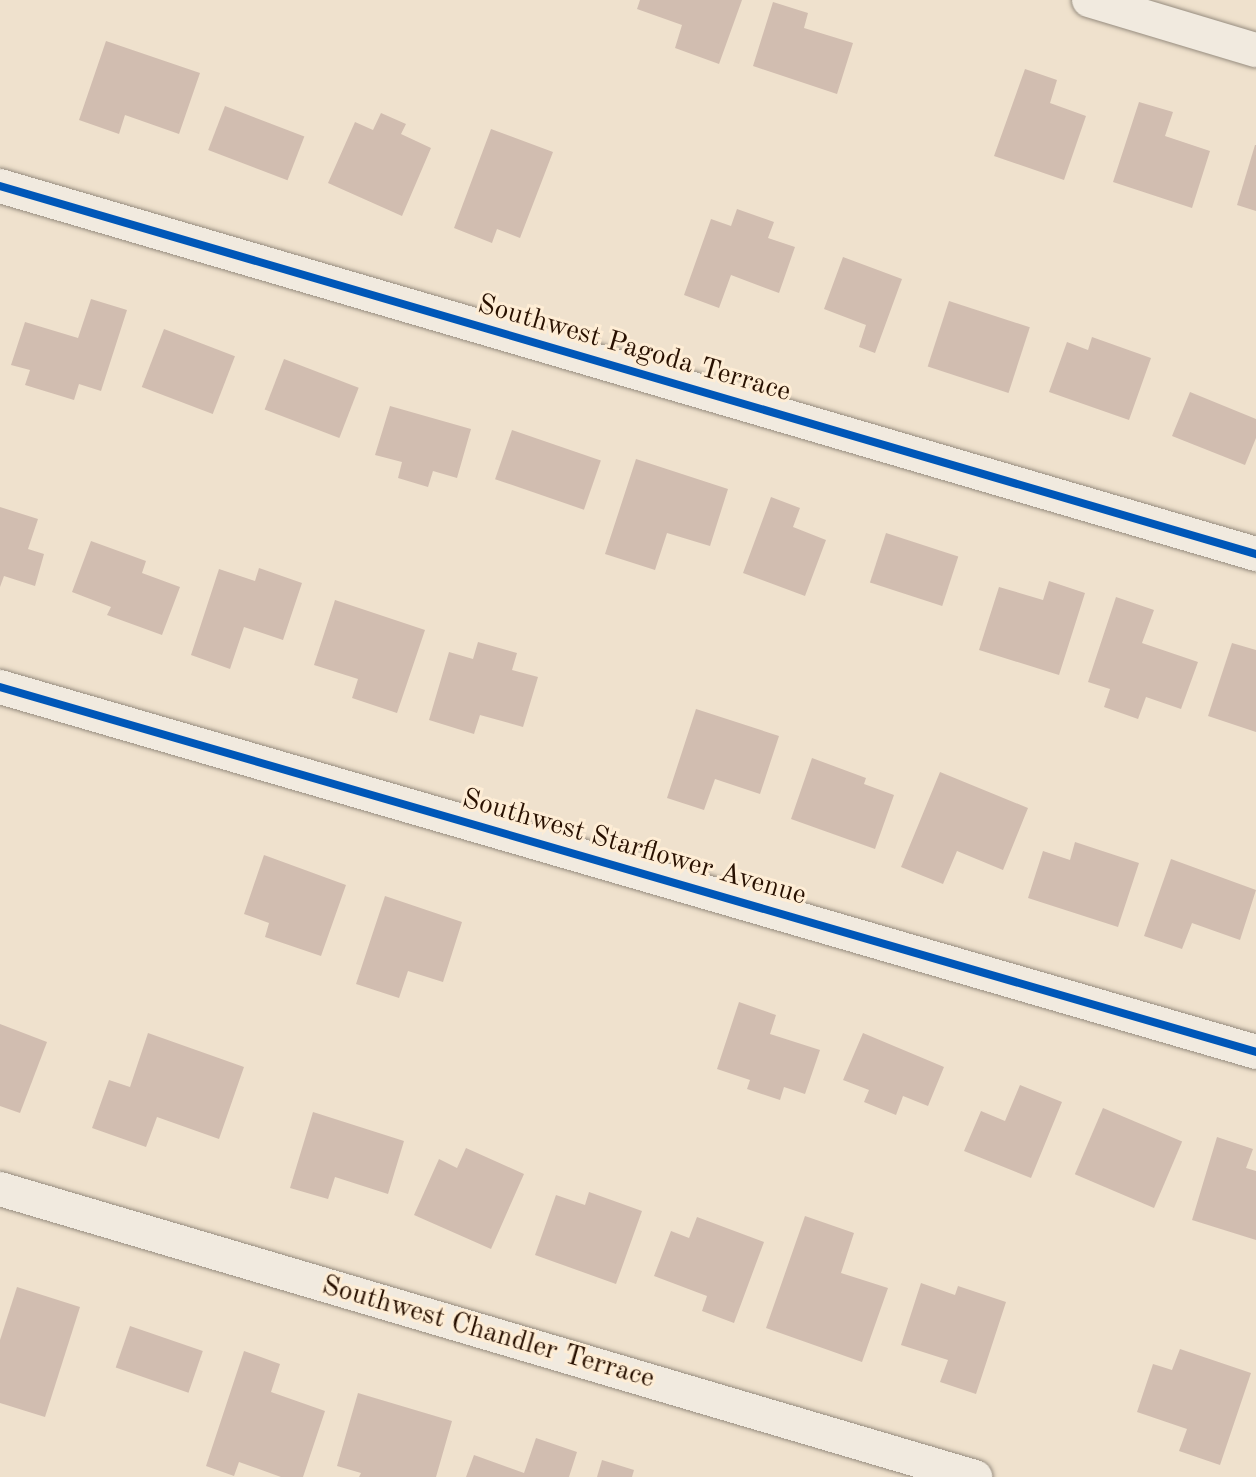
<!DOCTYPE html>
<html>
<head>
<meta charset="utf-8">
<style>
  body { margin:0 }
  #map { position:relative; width:1256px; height:1477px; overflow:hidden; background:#efe1cd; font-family:"Old Standard TT",serif }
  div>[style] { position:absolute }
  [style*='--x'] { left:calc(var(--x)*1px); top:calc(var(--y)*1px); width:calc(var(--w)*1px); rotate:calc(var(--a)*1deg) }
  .building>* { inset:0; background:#d1bdb0; transform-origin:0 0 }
  .roads { filter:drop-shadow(0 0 2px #968c7f) drop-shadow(0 0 2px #968c7f) }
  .street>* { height:34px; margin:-17px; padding:0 17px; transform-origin:17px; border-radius:17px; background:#f1eadf }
  .cycleway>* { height:8px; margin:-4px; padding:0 4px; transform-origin:4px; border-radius:4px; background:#0057b8 }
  span { translate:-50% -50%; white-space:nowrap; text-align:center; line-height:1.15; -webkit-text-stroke:6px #feedd5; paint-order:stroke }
  .street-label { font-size:28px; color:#281000 }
</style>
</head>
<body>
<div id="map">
  <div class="building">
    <i style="clip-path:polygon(640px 0,742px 0,719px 64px,675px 48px,682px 25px,637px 9px)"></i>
    <i style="clip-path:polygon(773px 2px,808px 13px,804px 28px,853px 43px,837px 94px,753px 66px)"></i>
    <i style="clip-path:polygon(106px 41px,200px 73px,179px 134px,125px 115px,119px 134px,79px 120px)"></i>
    <i style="clip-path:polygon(1025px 69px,1057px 80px,1050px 103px,1086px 116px,1064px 180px,994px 156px)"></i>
    <i style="clip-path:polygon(1139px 102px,1173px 112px,1165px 136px,1210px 151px,1192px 208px,1113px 182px)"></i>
    <i style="left:225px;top:106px;width:85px;height:47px;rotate:21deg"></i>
    <i style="clip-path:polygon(381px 113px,406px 124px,401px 134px,431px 148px,402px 216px,328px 183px,355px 122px,373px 130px)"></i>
    <i style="clip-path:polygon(491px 129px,553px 152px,520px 238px,497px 229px,492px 243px,454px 228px)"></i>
    <i style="clip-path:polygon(1255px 145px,1256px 145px,1256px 211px,1237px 205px)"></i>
    <i style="clip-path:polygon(737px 209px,774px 222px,768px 238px,795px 247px,779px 293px,731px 275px,719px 308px,684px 295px,711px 219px,731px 226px)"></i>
    <i style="clip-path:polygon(843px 257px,902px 279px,875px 353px,859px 347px,866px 325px,824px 309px)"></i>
    <i style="clip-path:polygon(91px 299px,127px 310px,101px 391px,79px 384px,74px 400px,25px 385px,30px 370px,11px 365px,25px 322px,78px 338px)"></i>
    <i style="left:949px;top:301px;width:85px;height:69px;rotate:18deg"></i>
    <i style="left:164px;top:329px;width:76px;height:62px;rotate:21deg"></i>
    <i style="clip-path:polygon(1092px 337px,1151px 358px,1129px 420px,1049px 392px,1067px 342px,1088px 350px)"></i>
    <i style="left:284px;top:359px;width:80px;height:54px;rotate:21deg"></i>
    <i style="clip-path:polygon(1190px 392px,1256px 419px,1256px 438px,1245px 465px,1172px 436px)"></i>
    <i style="clip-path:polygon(390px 406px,471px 429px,457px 478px,433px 471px,428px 487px,398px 478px,402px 462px,375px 455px)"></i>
    <i style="left:512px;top:430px;width:94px;height:52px;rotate:19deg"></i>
    <i style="clip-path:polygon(636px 459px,728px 489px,710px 546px,667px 533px,655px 570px,605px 554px)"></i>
    <i style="clip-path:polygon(771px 497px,800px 508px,793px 527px,826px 540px,805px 596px,743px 573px)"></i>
    <i style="clip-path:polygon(0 507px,38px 519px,28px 549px,44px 554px,35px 586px,4px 576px,0 587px)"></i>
    <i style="left:886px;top:533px;width:76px;height:52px;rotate:18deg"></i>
    <i style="clip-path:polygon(91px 541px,146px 561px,142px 573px,180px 587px,162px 635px,107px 615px,111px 607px,72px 592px)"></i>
    <i style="clip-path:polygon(259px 568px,302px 583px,283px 640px,244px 627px,230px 669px,191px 655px,219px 569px,255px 581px)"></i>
    <i style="clip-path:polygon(1049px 581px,1085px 593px,1059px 675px,979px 650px,999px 587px,1043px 600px)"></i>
    <i style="clip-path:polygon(1116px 597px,1154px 610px,1142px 643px,1198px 662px,1181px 709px,1146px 697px,1138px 719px,1104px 707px,1110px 689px,1088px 682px)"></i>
    <i style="clip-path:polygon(335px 600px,425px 630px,397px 713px,352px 698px,358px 679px,314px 665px)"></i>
    <i style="clip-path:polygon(478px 642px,517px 653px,512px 670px,538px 677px,523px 727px,480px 715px,474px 734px,429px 720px,449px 652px,473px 659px)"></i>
    <i style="clip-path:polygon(1232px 643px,1256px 650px,1256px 732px,1208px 716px)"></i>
    <i style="clip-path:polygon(696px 709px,779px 736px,760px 794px,715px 779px,704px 810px,667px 798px)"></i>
    <i style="clip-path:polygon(812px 758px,866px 778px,864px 784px,894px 795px,875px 849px,791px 819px)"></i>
    <i style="clip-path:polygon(940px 772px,1028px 808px,1003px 870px,957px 851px,943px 884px,901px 867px)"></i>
    <i style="clip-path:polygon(1075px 842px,1139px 863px,1118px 927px,1028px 898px,1043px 851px,1070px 860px)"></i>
    <i style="clip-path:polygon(264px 855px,346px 885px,321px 956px,265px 937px,269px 923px,244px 914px)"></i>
    <i style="clip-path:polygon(1171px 859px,1256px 890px,1240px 940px,1192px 923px,1182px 949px,1144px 936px)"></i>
    <i style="clip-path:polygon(385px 896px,462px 922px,443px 982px,408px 971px,399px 998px,356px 984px)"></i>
    <i style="clip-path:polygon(739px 1002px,776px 1015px,770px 1034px,820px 1050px,805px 1094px,784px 1087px,780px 1100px,747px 1089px,750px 1080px,717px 1069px)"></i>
    <i style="clip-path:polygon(0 1024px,47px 1042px,20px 1113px,0 1106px)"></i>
    <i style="clip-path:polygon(148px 1033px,244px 1067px,219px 1139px,157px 1117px,146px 1147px,92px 1128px,109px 1080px,130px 1087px)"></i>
    <i style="clip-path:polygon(863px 1033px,944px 1067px,928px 1106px,903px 1096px,896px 1115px,864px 1102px,869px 1090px,843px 1080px)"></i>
    <i style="clip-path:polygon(1020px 1085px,1062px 1102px,1031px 1178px,964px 1151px,981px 1111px,1005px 1121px)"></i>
    <i style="left:1103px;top:1108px;width:86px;height:72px;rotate:23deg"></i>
    <i style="clip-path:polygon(313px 1112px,404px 1141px,388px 1194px,335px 1177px,328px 1199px,290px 1188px)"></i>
    <i style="clip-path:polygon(1217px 1137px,1253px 1149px,1246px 1168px,1256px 1171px,1256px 1240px,1192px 1220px)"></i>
    <i style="clip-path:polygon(466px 1148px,524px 1174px,491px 1249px,414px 1215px,439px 1159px,457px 1168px)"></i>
    <i style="clip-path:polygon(589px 1192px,642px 1211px,616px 1284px,535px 1255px,556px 1195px,585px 1205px)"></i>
    <i style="clip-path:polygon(805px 1216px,854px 1233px,841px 1273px,888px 1288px,862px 1362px,766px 1328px)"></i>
    <i style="clip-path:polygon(697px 1217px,764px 1242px,734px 1323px,702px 1311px,707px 1296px,654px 1276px,671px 1231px,689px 1238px)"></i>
    <i style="clip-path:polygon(921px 1283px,955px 1295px,958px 1286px,1006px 1302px,976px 1394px,940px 1382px,948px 1360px,901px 1345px)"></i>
    <i style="clip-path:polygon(17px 1287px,80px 1307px,45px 1417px,0 1403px,0 1340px)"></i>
    <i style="left:130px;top:1326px;width:77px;height:44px;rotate:19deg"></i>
    <i style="clip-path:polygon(1180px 1349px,1251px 1373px,1220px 1465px,1179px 1451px,1187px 1429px,1137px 1412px,1153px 1364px,1172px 1370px)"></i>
    <i style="clip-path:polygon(244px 1351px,280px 1364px,271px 1392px,325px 1411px,303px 1477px,281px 1477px,239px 1462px,234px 1476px,206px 1466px)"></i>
    <i style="clip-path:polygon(358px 1393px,452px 1421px,436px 1477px,359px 1477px,361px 1473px,337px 1466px)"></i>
    <i style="clip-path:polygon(536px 1438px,577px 1452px,569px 1477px,466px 1477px,474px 1455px,524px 1473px)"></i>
    <i style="clip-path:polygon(602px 1460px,634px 1470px,632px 1477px,597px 1477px)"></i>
  </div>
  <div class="roads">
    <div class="street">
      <i style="--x:1089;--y:0;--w:174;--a:16.7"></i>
      <i style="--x:0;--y:186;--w:1309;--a:16.33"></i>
      <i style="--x:0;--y:687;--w:1308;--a:16.2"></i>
      <i style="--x:0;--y:1189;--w:1017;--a:16.46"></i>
    </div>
  </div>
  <div class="cycleway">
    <i style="--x:0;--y:186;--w:1309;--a:16.33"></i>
    <i style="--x:0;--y:687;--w:1308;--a:16.2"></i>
  </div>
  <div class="street-label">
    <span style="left:634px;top:349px;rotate:16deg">Southwest Pagoda Terrace</span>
    <span style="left:634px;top:848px;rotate:16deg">Southwest Starflower Avenue</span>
    <span style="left:488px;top:1333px;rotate:16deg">Southwest Chandler Terrace</span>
  </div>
</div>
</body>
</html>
